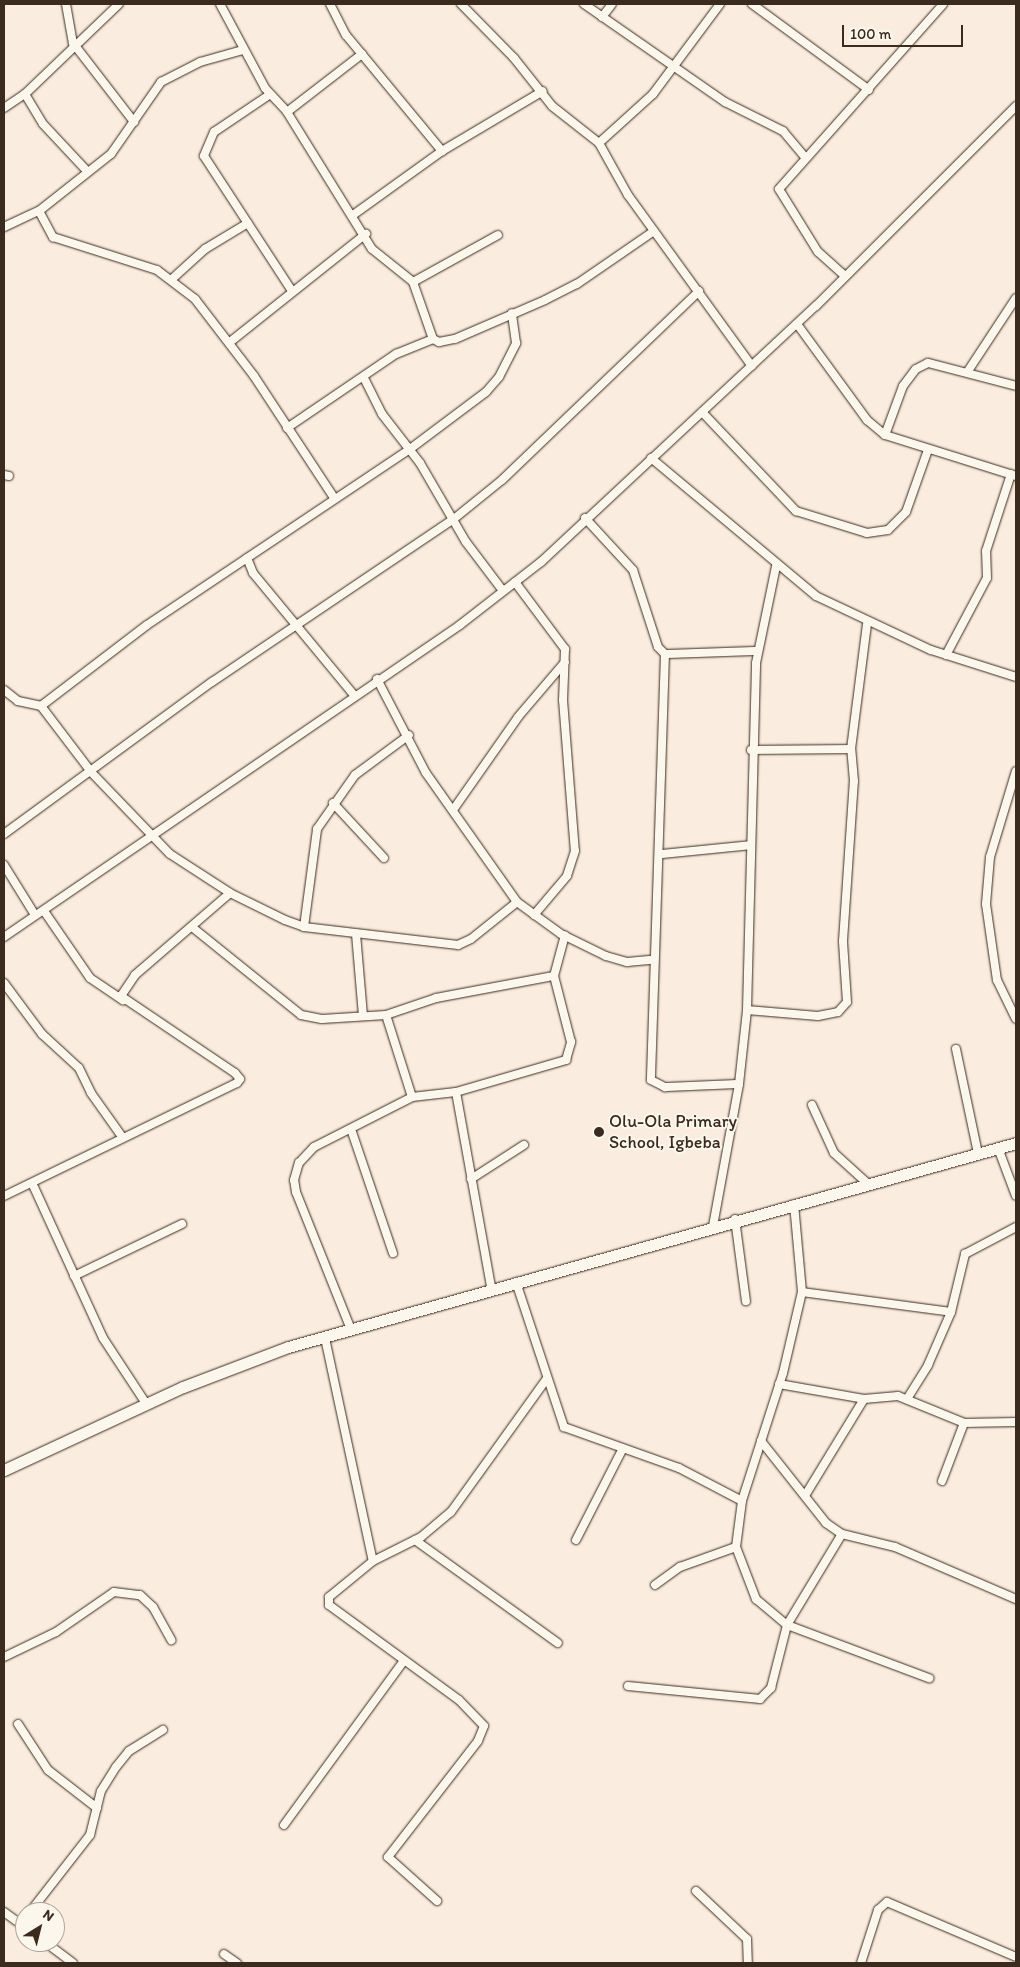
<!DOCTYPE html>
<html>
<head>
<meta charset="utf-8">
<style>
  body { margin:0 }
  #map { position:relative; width:1020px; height:1967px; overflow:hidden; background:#faecde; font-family:Itim,sans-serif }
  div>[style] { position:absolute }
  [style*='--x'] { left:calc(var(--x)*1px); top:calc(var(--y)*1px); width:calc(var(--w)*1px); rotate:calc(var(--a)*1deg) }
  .roads { filter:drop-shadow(0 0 1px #3b2a1e) drop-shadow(0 0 1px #3b2a1e) }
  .street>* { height:8px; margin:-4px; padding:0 4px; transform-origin:4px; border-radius:4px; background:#fbf7ec }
  .secondary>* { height:11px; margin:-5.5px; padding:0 5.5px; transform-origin:5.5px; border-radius:5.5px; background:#fbf7ec }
  .dots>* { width:14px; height:14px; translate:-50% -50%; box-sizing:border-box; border:2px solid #fbf7ec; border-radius:50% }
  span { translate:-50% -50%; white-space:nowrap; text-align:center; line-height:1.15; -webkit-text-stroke:4px #fbf7ec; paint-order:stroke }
  .poi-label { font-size:18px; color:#3b2a1e }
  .left { translate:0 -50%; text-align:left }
  .frame { position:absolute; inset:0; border:5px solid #3b2a1e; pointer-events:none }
  .north { position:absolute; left:15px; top:1902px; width:50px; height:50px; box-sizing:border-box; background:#fbf7ec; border:1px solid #aea59a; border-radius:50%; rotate:36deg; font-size:14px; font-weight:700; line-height:20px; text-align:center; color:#3b2a1e }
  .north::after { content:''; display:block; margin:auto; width:18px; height:22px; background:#3b2a1e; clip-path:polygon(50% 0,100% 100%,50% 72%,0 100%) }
  .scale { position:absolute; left:842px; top:25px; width:121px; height:22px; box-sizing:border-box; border:2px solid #3b2a1e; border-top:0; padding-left:6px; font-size:15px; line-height:18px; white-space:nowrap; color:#3b2a1e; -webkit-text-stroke:4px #fbf7ec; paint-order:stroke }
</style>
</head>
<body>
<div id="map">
  <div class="roads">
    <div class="street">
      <i style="--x:66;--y:4;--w:40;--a:80"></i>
      <i style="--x:73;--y:43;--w:100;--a:52.3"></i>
      <i style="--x:220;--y:4;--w:95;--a:61.8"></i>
      <i style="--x:265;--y:88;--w:33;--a:47"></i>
      <i style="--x:287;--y:112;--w:161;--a:58.2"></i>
      <i style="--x:372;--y:249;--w:53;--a:38.8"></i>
      <i style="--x:413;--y:282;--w:60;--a:70.7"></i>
      <i style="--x:330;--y:4;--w:35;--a:63"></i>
      <i style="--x:346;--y:35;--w:151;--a:50.4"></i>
      <i style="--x:461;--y:4;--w:76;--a:45.5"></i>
      <i style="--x:514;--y:58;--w:61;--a:51.6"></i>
      <i style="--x:552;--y:106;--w:60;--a:38.2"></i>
      <i style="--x:599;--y:143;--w:60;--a:60.9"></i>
      <i style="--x:628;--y:195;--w:211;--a:54.1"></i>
      <i style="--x:584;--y:4;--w:172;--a:34.8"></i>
      <i style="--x:725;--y:102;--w:65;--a:26.6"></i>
      <i style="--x:783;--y:131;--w:34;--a:50"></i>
      <i style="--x:752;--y:4;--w:145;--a:36.3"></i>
      <i style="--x:602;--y:17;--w:16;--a:-52"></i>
      <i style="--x:269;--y:95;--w:66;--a:146.1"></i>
      <i style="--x:214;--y:132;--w:26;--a:113"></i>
      <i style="--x:204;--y:156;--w:161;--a:56.9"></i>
      <i style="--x:4;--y:108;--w:25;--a:-34"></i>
      <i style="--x:287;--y:112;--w:95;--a:-37.7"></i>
      <i style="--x:599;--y:143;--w:73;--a:-42.2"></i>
      <i style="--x:653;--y:94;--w:112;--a:-53.3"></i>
      <i style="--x:87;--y:171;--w:64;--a:-133.1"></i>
      <i style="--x:43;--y:124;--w:35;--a:-121"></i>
      <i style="--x:25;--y:94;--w:130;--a:-43.8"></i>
      <i style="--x:39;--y:211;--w:30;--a:62"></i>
      <i style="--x:53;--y:237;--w:109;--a:17.6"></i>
      <i style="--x:157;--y:270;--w:48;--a:37.3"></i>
      <i style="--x:195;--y:299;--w:97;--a:52.5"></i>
      <i style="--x:254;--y:376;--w:146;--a:56.7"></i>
      <i style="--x:353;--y:215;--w:110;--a:-35.7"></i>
      <i style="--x:442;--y:151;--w:117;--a:-30.7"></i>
      <i style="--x:4;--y:227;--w:38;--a:-25"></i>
      <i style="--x:39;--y:211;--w:92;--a:-38.4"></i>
      <i style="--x:111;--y:154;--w:88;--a:-55.2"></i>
      <i style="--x:161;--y:82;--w:44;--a:-27.1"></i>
      <i style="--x:200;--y:62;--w:45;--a:-15.6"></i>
      <i style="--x:845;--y:276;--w:36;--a:-138"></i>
      <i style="--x:818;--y:252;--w:74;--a:-121.8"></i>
      <i style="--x:779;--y:189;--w:247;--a:-48.4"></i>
      <i style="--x:172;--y:279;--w:45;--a:-42.3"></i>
      <i style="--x:205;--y:249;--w:50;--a:-31.2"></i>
      <i style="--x:413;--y:282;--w:97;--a:-28.9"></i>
      <i style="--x:797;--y:324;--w:119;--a:53.9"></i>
      <i style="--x:867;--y:420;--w:23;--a:40"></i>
      <i style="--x:885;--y:435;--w:137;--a:17.4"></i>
      <i style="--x:230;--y:342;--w:174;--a:-38.5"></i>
      <i style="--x:968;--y:371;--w:87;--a:-56.7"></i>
      <i style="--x:364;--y:378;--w:40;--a:63.4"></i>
      <i style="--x:382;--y:414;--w:62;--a:52.2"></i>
      <i style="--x:420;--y:463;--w:91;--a:59.8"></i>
      <i style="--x:466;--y:542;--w:61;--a:52.9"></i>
      <i style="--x:702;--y:412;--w:137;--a:46.5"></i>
      <i style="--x:796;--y:511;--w:74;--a:17.2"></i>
      <i style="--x:867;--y:533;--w:21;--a:-8"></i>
      <i style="--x:888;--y:530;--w:25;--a:-45"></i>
      <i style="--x:906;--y:512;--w:66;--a:-70.5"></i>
      <i style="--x:287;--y:428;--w:132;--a:-34.2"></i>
      <i style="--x:396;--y:354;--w:40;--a:-22"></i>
      <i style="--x:433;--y:339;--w:7;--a:27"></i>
      <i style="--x:439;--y:342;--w:16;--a:-11"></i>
      <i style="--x:455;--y:339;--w:98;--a:-23.4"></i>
      <i style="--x:545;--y:300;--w:36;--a:-27"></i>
      <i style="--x:577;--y:284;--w:93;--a:-34.5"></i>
      <i style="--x:885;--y:435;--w:52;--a:-69.8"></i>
      <i style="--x:903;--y:386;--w:21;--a:-53"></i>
      <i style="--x:916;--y:369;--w:13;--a:-27"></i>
      <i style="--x:928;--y:363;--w:91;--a:14.6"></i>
      <i style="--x:651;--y:458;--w:215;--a:39.9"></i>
      <i style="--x:816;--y:596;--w:127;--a:25.2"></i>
      <i style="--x:931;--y:650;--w:89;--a:17.6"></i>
      <i style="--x:4;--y:475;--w:5;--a:11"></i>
      <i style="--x:585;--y:518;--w:71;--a:47.3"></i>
      <i style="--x:633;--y:570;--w:81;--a:72"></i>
      <i style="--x:658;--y:647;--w:10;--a:45"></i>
      <i style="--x:665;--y:654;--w:92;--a:-1.9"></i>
      <i style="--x:247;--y:558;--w:16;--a:68"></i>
      <i style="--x:253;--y:573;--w:158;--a:50.4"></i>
      <i style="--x:515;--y:582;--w:84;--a:53.3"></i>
      <i style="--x:565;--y:649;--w:51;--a:92.2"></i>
      <i style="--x:563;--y:700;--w:151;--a:85.5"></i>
      <i style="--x:575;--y:851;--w:26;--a:108"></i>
      <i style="--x:567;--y:876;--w:51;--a:130.2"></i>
      <i style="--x:665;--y:654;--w:426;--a:91.9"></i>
      <i style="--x:651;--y:1080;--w:16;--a:27"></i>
      <i style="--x:665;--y:1087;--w:74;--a:-2.3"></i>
      <i style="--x:946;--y:655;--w:87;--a:-62"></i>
      <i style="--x:987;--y:578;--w:27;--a:-92"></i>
      <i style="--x:986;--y:551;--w:81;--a:-72"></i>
      <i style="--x:377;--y:679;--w:106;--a:62.5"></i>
      <i style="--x:426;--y:773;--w:158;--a:54.8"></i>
      <i style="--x:517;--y:902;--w:54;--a:36"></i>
      <i style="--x:561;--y:934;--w:50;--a:26.1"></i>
      <i style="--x:606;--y:956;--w:22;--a:16"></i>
      <i style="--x:627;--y:962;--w:25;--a:-5"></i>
      <i style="--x:4;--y:690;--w:18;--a:38"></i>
      <i style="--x:18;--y:701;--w:24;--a:12"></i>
      <i style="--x:41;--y:706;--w:84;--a:52.7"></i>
      <i style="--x:92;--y:773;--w:112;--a:46.1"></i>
      <i style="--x:170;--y:854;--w:72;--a:33"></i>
      <i style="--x:230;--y:893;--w:61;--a:26.1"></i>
      <i style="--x:285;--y:920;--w:20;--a:20"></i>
      <i style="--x:304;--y:927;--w:155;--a:6.7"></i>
      <i style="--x:458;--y:945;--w:14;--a:-25"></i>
      <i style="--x:471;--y:939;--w:59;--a:-38.8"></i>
      <i style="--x:41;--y:706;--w:133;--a:-37.4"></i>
      <i style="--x:147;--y:625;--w:316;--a:-33.8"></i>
      <i style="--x:410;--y:449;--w:95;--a:-36.9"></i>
      <i style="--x:486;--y:392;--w:20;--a:-49"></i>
      <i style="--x:499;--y:377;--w:38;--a:-63"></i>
      <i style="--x:516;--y:343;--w:30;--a:-98"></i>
      <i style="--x:751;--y:750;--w:100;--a:-0.6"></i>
      <i style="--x:1016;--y:771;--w:90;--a:106.8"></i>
      <i style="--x:990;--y:857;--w:47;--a:94.9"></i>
      <i style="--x:986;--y:904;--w:77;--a:81.8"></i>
      <i style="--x:997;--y:980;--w:43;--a:64"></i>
      <i style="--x:333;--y:803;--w:75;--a:47.2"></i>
      <i style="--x:453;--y:810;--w:113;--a:-55"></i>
      <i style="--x:518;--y:717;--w:72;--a:-49.5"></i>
      <i style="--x:4;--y:834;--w:258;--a:-36.2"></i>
      <i style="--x:212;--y:682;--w:293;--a:-34"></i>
      <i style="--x:455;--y:518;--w:60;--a:-39"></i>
      <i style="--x:502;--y:480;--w:273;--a:-43.8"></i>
      <i style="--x:661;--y:854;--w:90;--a:-5.7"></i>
      <i style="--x:4;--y:865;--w:59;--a:58.2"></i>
      <i style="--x:44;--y:911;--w:81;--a:55.5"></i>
      <i style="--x:90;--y:978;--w:40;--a:34"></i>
      <i style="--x:192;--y:927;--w:140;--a:38.9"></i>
      <i style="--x:301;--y:1015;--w:21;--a:11"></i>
      <i style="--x:322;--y:1019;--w:64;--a:-3.6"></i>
      <i style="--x:386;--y:1015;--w:53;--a:-18.8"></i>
      <i style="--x:436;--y:998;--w:120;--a:-10.6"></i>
      <i style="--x:554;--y:976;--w:42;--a:-75"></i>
      <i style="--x:304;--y:927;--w:99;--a:-82.4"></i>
      <i style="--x:317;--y:829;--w:66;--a:-54.9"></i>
      <i style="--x:355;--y:775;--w:67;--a:-36.5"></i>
      <i style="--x:356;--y:934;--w:82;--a:85.1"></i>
      <i style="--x:4;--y:937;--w:553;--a:-34.38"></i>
      <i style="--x:460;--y:625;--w:103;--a:-37.9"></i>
      <i style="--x:541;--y:562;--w:376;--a:-43"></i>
      <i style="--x:816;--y:306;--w:283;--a:-45"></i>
      <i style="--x:4;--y:983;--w:64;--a:53.3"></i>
      <i style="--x:42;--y:1034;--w:50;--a:42.6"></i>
      <i style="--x:79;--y:1068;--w:28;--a:64"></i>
      <i style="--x:91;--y:1093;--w:55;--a:54.6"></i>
      <i style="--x:747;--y:1010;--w:71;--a:4.8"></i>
      <i style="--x:818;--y:1016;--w:20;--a:-11"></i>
      <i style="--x:838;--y:1012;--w:13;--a:-48"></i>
      <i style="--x:847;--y:1002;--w:61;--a:-93.8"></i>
      <i style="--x:843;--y:941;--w:160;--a:-86.1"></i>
      <i style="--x:854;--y:781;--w:32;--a:-95"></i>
      <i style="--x:851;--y:749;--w:126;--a:-82.7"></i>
      <i style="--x:386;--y:1015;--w:86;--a:72.4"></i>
      <i style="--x:956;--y:1049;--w:106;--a:78.1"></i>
      <i style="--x:456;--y:1092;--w:198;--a:79.8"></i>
      <i style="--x:812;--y:1105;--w:53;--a:65.4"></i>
      <i style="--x:834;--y:1153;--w:45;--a:42.3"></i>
      <i style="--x:352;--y:1132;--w:128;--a:71.3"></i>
      <i style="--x:998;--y:1148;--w:51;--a:69.4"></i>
      <i style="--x:471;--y:1179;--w:63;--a:-32.7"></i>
      <i style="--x:33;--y:1185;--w:168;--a:65.4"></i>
      <i style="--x:103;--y:1338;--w:80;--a:56.7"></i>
      <i style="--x:4;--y:1196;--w:259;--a:-25.9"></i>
      <i style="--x:237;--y:1083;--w:5;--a:-53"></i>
      <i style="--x:240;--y:1079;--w:8;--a:-130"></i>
      <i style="--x:235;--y:1073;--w:138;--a:-146"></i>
      <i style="--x:121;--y:996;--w:25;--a:-56"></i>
      <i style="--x:135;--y:975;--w:125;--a:-40.8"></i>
      <i style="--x:794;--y:1204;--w:88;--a:84.8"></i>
      <i style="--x:802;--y:1292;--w:83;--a:103.2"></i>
      <i style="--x:783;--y:1373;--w:134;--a:107.8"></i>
      <i style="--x:742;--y:1501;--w:46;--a:97.4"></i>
      <i style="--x:736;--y:1547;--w:56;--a:69"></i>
      <i style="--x:756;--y:1599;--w:40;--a:40"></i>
      <i style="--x:787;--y:1625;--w:152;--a:20.5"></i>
      <i style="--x:735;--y:1219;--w:83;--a:82.4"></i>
      <i style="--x:713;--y:1226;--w:144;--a:-79.6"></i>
      <i style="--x:739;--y:1084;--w:74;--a:-83.8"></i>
      <i style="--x:747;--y:1010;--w:347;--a:-88.5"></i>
      <i style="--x:756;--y:663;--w:99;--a:-78.3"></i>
      <i style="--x:74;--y:1276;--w:120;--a:-25.7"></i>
      <i style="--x:516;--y:1282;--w:153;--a:71.7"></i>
      <i style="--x:564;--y:1427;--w:122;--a:19.6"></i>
      <i style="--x:679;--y:1468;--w:71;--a:27.6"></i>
      <i style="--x:802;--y:1292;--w:150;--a:7.6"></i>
      <i style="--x:350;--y:1327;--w:145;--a:-111.8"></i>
      <i style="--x:296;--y:1192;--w:12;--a:-99"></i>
      <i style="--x:294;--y:1180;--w:18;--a:-74"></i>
      <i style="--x:299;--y:1163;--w:22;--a:-47"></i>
      <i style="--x:314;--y:1147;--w:110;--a:-27"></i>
      <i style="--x:412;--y:1097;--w:44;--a:-6.5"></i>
      <i style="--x:456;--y:1092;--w:115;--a:-16.2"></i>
      <i style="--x:566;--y:1060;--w:19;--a:-74"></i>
      <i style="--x:571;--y:1042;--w:68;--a:-104.4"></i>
      <i style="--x:325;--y:1338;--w:228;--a:77.9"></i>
      <i style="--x:373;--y:1561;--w:57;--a:140.7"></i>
      <i style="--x:329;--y:1597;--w:8;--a:90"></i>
      <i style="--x:329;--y:1605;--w:161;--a:36.2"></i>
      <i style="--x:459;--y:1700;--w:36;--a:46"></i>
      <i style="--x:484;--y:1726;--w:16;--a:112"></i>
      <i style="--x:478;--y:1741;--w:147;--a:127.8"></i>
      <i style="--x:388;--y:1857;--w:66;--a:41.9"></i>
      <i style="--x:779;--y:1384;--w:86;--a:10"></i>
      <i style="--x:864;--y:1399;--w:34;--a:-5"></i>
      <i style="--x:898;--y:1396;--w:71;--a:22.2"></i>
      <i style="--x:964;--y:1423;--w:52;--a:-1.1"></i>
      <i style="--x:907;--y:1399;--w:40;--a:-58"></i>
      <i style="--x:928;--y:1365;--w:58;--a:-66.5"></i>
      <i style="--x:951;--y:1312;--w:60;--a:-76.4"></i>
      <i style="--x:965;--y:1254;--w:58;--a:-27.9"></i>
      <i style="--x:761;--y:1441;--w:105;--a:51.6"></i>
      <i style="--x:826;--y:1523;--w:19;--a:35"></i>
      <i style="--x:842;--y:1534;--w:55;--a:13.8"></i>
      <i style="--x:895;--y:1547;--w:132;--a:23.3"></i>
      <i style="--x:942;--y:1481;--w:62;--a:-69.2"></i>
      <i style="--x:806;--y:1494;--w:111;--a:-58.6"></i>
      <i style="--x:415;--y:1540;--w:176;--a:35.8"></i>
      <i style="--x:576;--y:1540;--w:101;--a:-62.9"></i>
      <i style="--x:373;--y:1561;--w:54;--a:-26.6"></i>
      <i style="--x:421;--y:1537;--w:39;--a:-40"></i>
      <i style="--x:451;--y:1512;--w:163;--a:-54.3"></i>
      <i style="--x:655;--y:1585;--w:31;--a:-36"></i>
      <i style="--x:680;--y:1567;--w:59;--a:-19.7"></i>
      <i style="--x:4;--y:1657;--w:58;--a:-25.7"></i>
      <i style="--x:56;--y:1632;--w:70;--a:-34.6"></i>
      <i style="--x:114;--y:1592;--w:26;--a:7"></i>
      <i style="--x:140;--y:1595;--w:18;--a:43"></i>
      <i style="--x:153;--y:1607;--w:38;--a:61"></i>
      <i style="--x:628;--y:1686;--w:133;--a:5.6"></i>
      <i style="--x:760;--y:1699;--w:16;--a:-45"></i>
      <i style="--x:771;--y:1688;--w:65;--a:-75.7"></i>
      <i style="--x:787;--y:1625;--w:106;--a:-58.9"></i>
      <i style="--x:18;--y:1724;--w:55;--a:56.9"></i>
      <i style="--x:48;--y:1770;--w:62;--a:37.8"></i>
      <i style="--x:284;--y:1825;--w:202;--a:-53.9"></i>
      <i style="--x:696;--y:1891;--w:70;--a:43.3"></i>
      <i style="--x:747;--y:1939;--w:24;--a:88"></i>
      <i style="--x:4;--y:1912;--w:26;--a:36"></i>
      <i style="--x:30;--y:1912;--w:98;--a:-52.1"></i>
      <i style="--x:90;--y:1835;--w:45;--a:-76"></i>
      <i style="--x:101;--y:1791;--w:28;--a:-58"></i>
      <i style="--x:116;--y:1767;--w:21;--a:-51"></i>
      <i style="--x:129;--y:1751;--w:40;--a:-32"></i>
      <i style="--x:45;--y:1942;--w:35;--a:37"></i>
      <i style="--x:224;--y:1954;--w:16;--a:35"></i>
      <i style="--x:861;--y:1963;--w:56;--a:-72.2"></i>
      <i style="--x:878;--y:1910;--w:12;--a:-42"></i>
      <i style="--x:887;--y:1902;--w:140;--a:23.1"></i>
    </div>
    <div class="secondary">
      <i style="--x:4;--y:1470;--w:197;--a:-24.9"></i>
      <i style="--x:183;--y:1387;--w:112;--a:-20.9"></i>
      <i style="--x:288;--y:1347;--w:756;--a:-15.65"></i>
    </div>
  </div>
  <div class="dots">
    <i style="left:599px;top:1132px;background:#3b2a1e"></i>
  </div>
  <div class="poi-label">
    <span class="left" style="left:609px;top:1132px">Olu-Ola Primary<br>School, Igbeba</span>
  </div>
  <div class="frame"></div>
  <div class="north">N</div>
  <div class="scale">100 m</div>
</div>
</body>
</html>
